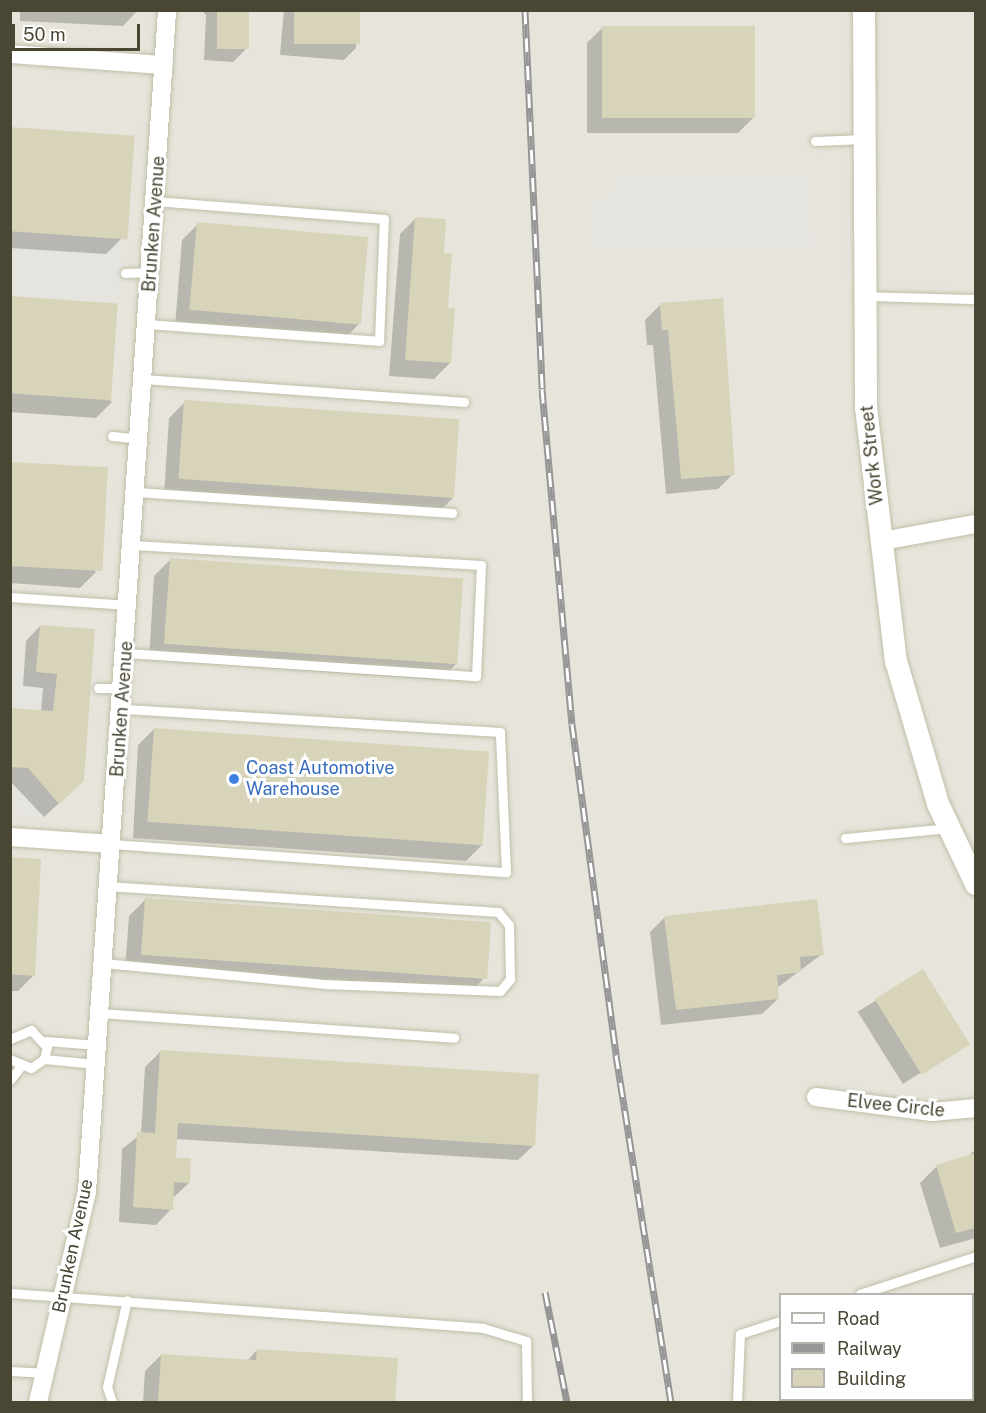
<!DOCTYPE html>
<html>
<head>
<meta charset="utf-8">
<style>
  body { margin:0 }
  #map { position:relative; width:986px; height:1413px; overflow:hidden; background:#f5f4e6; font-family:"Public Sans",sans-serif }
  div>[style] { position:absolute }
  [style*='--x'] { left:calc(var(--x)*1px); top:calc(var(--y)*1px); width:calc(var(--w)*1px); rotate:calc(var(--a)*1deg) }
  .industrial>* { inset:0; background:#e7e5db }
  .parking>* { inset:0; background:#e5e4df; transform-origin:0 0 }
  .shadow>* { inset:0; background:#0003; transform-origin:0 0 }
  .building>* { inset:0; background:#d8d4ba; transform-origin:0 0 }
  .roads { filter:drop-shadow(0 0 2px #c1bfa8) drop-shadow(0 0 2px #c1bfa8) }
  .service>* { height:9px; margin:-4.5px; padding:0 4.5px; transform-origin:4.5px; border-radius:4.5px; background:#fff }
  .minor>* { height:18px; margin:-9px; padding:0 9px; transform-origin:9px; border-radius:9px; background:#fff }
  .tertiary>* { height:22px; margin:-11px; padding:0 11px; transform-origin:11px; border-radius:11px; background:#fff }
  .rail>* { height:7px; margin-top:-3.5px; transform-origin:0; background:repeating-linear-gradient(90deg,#fff 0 14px,#969696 0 28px); box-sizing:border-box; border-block:2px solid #969696 }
  .dots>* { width:16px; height:16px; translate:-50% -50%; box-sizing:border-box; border:3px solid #fff; border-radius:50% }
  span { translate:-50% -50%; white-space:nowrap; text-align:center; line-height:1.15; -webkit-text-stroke:6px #fff; paint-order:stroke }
  .street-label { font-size:18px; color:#494634 }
  .shop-label { font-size:18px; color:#366cbe }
  .left { translate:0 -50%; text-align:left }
  .frame { position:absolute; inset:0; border:12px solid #494634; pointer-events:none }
  .legend { position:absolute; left:779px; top:1293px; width:195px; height:108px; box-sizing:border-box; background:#fff; border:2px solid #b6b5ae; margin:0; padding:8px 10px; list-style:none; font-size:18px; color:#494634 }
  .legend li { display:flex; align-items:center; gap:12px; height:30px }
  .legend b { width:30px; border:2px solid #b6b5ae }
  .scale { position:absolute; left:12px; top:24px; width:128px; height:27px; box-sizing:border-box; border:3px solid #494634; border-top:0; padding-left:8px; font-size:18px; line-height:21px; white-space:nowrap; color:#494634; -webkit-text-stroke:4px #fff; paint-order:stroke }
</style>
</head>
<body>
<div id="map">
  <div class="industrial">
    <i style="clip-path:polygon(evenodd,10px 11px,975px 11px,975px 1402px,11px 1402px,10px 11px,780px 1294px,972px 1294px,972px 1400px,780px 1400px,780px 1294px)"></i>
  </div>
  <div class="parking">
    <i style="clip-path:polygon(813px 174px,814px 249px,593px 251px,593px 195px,611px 195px,611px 176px)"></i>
    <i style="left:10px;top:231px;width:114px;height:65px;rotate:4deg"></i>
    <i style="clip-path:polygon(10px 672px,100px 678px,98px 698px,55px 695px,53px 711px,20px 709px,11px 704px)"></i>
    <i style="clip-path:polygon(10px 767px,36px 768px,35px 776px,59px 804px,49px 817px,11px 813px)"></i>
  </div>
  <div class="shadow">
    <i style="clip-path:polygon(20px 10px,138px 10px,123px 26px,20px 21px)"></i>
    <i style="clip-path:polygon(201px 10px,248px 10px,245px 50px,233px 62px,204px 60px,206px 15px)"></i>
    <i style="clip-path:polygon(284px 10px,358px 10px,356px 48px,344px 60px,280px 55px)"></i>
    <i style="clip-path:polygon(603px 27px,754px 117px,738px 133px,587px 133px,587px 43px)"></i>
    <i style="clip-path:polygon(10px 128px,122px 238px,106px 254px,10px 248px)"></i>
    <i style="clip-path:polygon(416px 218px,442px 254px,450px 363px,434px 379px,389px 376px,400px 234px)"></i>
    <i style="clip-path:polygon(198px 224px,359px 324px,343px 340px,175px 326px,182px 240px)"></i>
    <i style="clip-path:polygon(10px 297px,112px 402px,96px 418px,10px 412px)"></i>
    <i style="clip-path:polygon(660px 305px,733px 474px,718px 489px,666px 494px,653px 345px,647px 345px,645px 320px)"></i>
    <i style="clip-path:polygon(185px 402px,453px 498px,437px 514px,164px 495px,169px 418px)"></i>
    <i style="clip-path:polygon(10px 463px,96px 572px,80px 588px,10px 583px)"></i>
    <i style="clip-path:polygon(170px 560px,456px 664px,440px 680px,149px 660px,154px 576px)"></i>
    <i style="clip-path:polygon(40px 626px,93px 630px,68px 795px,44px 817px,10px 781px,10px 709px,41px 711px,43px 688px,23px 686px,26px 641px)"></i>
    <i style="clip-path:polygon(154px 729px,482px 845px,466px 861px,133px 838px,138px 745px)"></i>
    <i style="clip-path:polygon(10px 858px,34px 975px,18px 991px,10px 991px)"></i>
    <i style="clip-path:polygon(145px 900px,486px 976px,470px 993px,125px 970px,129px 916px)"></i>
    <i style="clip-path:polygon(665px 917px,822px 954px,777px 988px,778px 999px,762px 1014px,661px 1025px,650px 932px)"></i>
    <i style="left:923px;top:971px;width:85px;height:77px;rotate:58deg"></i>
    <i style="clip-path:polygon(160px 1052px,534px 1145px,518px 1160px,176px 1139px,175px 1159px,189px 1183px,173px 1198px,171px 1209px,156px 1225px,119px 1222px,122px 1149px,141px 1134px,145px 1067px)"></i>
    <i style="clip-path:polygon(976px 1149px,976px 1238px,940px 1248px,920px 1183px,936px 1167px,966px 1158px)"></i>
    <i style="clip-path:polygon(257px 1350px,396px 1359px,394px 1402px,143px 1402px,145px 1371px,161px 1355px,247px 1361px)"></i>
  </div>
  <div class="building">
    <i style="left:217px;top:10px;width:32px;height:39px"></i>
    <i style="left:294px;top:10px;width:66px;height:34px"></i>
    <i style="left:602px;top:26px;width:153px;height:92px"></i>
    <i style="left:10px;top:127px;width:125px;height:104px;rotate:4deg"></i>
    <i style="clip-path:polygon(415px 217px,446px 219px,444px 253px,452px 254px,448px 308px,455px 308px,451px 363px,405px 360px)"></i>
    <i style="left:197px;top:222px;width:172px;height:88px;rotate:5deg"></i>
    <i style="left:10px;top:296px;width:108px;height:97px;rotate:4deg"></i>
    <i style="clip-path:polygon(723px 298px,735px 475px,681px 479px,668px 330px,662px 330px,660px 303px)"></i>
    <i style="left:184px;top:400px;width:276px;height:79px;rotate:4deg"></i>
    <i style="left:10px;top:462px;width:98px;height:104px;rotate:3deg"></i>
    <i style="left:170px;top:558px;width:294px;height:86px;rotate:4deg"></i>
    <i style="clip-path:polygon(40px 625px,95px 629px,84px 781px,59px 804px,28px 768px,10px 767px,10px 708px,53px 711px,57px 674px,36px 672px)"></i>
    <i style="left:154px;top:728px;width:336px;height:94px;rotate:4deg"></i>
    <i style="clip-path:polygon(10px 857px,41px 859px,35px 976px,10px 974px)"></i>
    <i style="left:145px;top:898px;width:347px;height:57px;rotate:4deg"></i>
    <i style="clip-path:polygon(817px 899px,824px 955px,800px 957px,801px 972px,777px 975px,779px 999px,676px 1010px,664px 916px)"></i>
    <i style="left:923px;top:969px;width:89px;height:57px;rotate:58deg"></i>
    <i style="clip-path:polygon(160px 1050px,539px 1074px,535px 1146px,178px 1123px,176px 1158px,191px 1158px,190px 1183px,174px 1182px,173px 1210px,133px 1207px,137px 1132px,155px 1133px)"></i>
    <i style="clip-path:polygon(975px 1153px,975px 1228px,956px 1233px,936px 1165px)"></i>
    <i style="clip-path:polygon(257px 1349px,398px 1358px,395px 1402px,158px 1402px,161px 1354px,256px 1360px)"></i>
  </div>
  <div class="roads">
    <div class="service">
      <i style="--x:815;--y:141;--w:49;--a:-2.3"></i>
      <i style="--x:125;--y:273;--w:26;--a:-2"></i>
      <i style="--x:866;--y:296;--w:110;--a:1.6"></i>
      <i style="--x:148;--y:324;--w:232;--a:4.2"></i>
      <i style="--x:379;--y:341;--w:122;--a:-87.7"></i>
      <i style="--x:384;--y:219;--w:229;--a:-175.5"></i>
      <i style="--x:144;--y:379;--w:321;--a:4.1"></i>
      <i style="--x:112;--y:436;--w:27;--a:6"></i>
      <i style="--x:137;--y:492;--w:316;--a:3.8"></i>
      <i style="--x:10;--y:597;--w:118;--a:3.9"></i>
      <i style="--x:126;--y:653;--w:351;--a:3.8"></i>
      <i style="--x:476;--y:676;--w:111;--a:-87.4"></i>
      <i style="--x:481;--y:565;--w:349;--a:-176.7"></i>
      <i style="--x:98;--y:688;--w:25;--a:0"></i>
      <i style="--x:845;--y:838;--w:103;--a:-5.5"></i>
      <i style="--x:112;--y:844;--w:395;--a:4.1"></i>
      <i style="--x:506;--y:872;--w:140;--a:-92.5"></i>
      <i style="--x:500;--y:732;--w:379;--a:-176.5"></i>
      <i style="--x:103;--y:963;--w:222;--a:5.4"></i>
      <i style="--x:324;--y:984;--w:176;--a:2.3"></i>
      <i style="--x:500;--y:991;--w:16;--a:-50"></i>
      <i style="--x:510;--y:979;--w:54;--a:-91.1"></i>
      <i style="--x:509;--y:925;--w:17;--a:-130"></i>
      <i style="--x:498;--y:912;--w:391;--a:-176.2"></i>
      <i style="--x:100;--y:1013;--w:355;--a:4"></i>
      <i style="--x:10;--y:1039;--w:23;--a:-23"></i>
      <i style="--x:31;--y:1030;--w:23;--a:47"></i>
      <i style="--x:47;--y:1047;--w:12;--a:104"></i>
      <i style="--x:44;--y:1059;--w:16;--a:145"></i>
      <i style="--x:31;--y:1068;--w:23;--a:-157"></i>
      <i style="--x:46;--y:1041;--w:52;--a:4.4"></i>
      <i style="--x:44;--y:1059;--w:52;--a:5.5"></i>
      <i style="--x:10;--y:1080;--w:16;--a:-52"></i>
      <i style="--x:10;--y:1293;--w:474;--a:4.2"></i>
      <i style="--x:483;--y:1328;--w:45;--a:16.8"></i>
      <i style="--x:526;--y:1341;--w:61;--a:89.1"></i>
      <i style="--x:860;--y:1294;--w:122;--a:-18.1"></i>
      <i style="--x:10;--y:1371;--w:34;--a:3"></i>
      <i style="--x:112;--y:1402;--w:16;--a:-108"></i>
      <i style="--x:107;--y:1387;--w:89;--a:-77.1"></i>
      <i style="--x:737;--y:1402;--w:68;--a:-87.5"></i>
      <i style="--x:740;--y:1334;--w:42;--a:-18"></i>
    </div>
    <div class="minor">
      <i style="--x:10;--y:54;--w:154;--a:4.1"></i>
      <i style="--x:882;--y:541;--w:96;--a:-10.3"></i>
      <i style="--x:10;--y:837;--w:102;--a:3.9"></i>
      <i style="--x:816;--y:1097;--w:117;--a:7.4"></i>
      <i style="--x:932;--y:1112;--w:44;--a:-5.2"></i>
      <i style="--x:38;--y:1402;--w:217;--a:-76.9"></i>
      <i style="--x:87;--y:1191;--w:1184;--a:-86.12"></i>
    </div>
    <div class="tertiary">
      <i style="--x:864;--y:10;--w:397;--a:89.7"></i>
      <i style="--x:866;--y:407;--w:256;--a:83.3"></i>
      <i style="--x:896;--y:661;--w:149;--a:73.6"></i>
      <i style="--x:938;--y:804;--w:89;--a:64.6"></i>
    </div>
  </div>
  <div class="rail">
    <i style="--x:525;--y:10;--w:379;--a:87.4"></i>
    <i style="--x:542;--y:389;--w:336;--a:84.9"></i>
    <i style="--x:572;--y:724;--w:334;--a:82.4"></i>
    <i style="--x:616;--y:1055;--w:351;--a:81"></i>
    <i style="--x:545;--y:1292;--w:112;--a:78.7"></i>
  </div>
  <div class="dots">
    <i style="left:234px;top:779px;background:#3f7fe0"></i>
  </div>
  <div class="street-label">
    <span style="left:154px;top:224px;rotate:-86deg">Brunken Avenue</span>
    <span style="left:872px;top:455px;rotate:-96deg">Work Street</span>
    <span style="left:122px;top:709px;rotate:-86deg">Brunken Avenue</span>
    <span style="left:896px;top:1106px;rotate:6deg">Elvee Circle</span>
    <span style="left:73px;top:1246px;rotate:-78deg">Brunken Avenue</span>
  </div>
  <div class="shop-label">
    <span class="left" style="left:246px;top:779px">Coast Automotive<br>Warehouse</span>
  </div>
  <div class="frame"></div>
  <ul class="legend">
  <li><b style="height:8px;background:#fff"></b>Road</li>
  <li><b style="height:8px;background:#969696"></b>Railway</li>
  <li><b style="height:16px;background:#d8d4ba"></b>Building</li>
  </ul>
  <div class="scale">50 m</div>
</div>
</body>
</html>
